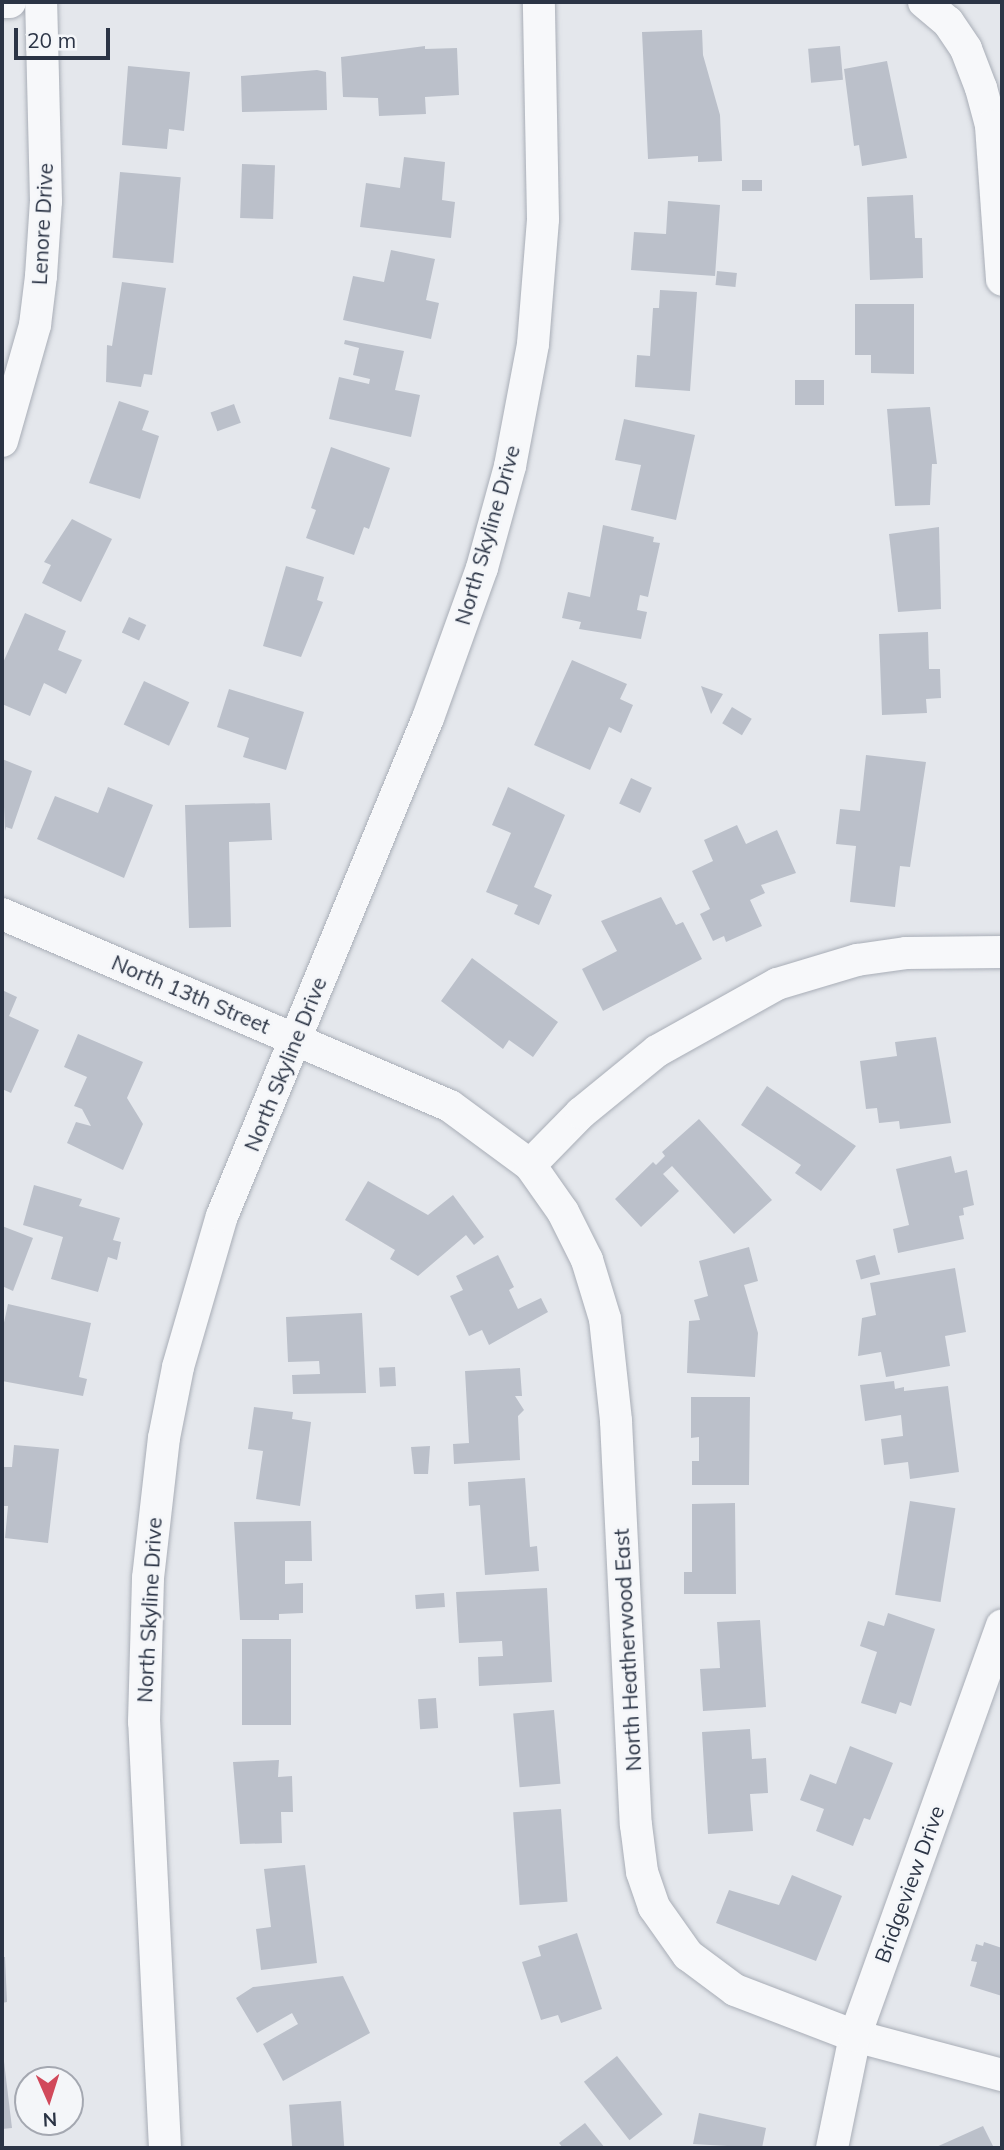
<!DOCTYPE html>
<html>
<head>
<meta charset="utf-8">
<style>
  body { margin:0 }
  #map { position:relative; width:1004px; height:2150px; overflow:hidden; background:#e4e7ec; font-family:Mulish,sans-serif }
  div>[style] { position:absolute }
  [style*='--x'] { left:calc(var(--x)*1px); top:calc(var(--y)*1px); width:calc(var(--w)*1px); rotate:calc(var(--a)*1deg) }
  .building>* { inset:0; background:#bbc0ca; transform-origin:0 0 }
  .roads { filter:drop-shadow(0 0 2px #a9aeb7) drop-shadow(0 0 2px #a9aeb7) }
  .street>* { height:32px; margin:-16px; padding:0 16px; transform-origin:16px; border-radius:16px; background:#f7f8fa }
  span { translate:-50% -50%; white-space:nowrap; text-align:center; line-height:1.15; -webkit-text-stroke:5px #f4f6f9; paint-order:stroke }
  .street-label { font-size:21px; color:#2b3445 }
  .frame { position:absolute; inset:0; border:4px solid #2b3445; pointer-events:none }
  .north { position:absolute; left:14px; top:2066px; width:70px; height:70px; box-sizing:border-box; background:#f4f6f9; border:2px solid #a4a8b1; border-radius:50%; rotate:177deg; font-size:19px; font-weight:700; line-height:28px; text-align:center; color:#2b3445 }
  .north::after { content:''; display:block; margin:auto; width:24px; height:32px; background:#d1495b; clip-path:polygon(50% 0,100% 100%,50% 72%,0 100%) }
  .scale { position:absolute; left:14px; top:28px; width:96px; height:32px; box-sizing:border-box; border:4px solid #2b3445; border-top:0; padding-left:9px; font-size:21px; line-height:24px; white-space:nowrap; color:#2b3445; -webkit-text-stroke:5px #f4f6f9; paint-order:stroke }
</style>
</head>
<body>
<div id="map">
  <div class="building">
    <i style="clip-path:polygon(702px 30px,703px 55px,720px 115px,722px 161px,698px 162px,698px 156px,648px 159px,642px 32px)"></i>
    <i style="clip-path:polygon(425px 46px,425px 49px,457px 48px,459px 95px,425px 97px,426px 114px,379px 116px,378px 98px,343px 97px,341px 57px)"></i>
    <i style="left:840px;top:46px;width:34px;height:32px;rotate:85deg"></i>
    <i style="clip-path:polygon(887px 61px,907px 158px,862px 166px,859px 145px,854px 146px,844px 69px)"></i>
    <i style="clip-path:polygon(128px 66px,190px 72px,184px 131px,169px 129px,167px 149px,122px 145px)"></i>
    <i style="clip-path:polygon(317px 70px,326px 72px,327px 110px,242px 112px,241px 76px)"></i>
    <i style="clip-path:polygon(404px 157px,445px 162px,442px 200px,455px 202px,451px 238px,360px 227px,366px 183px,400px 188px)"></i>
    <i style="left:242px;top:164px;width:33px;height:54px;rotate:2deg"></i>
    <i style="left:120px;top:172px;width:61px;height:86px;rotate:5deg"></i>
    <i style="left:762px;top:180px;width:11px;height:20px;rotate:90deg"></i>
    <i style="clip-path:polygon(913px 195px,915px 238px,922px 238px,923px 278px,870px 280px,867px 197px)"></i>
    <i style="clip-path:polygon(668px 201px,720px 205px,715px 276px,631px 270px,634px 232px,666px 234px)"></i>
    <i style="clip-path:polygon(391px 250px,435px 259px,426px 300px,439px 303px,431px 339px,343px 320px,353px 276px,384px 282px)"></i>
    <i style="left:717px;top:271px;width:20px;height:14px;rotate:6deg"></i>
    <i style="clip-path:polygon(122px 282px,166px 288px,152px 375px,144px 374px,141px 387px,106px 382px,107px 345px,112px 346px)"></i>
    <i style="clip-path:polygon(660px 290px,697px 292px,690px 391px,635px 387px,637px 355px,650px 356px,653px 308px,659px 308px)"></i>
    <i style="clip-path:polygon(855px 304px,914px 304px,914px 374px,871px 373px,871px 355px,855px 355px)"></i>
    <i style="clip-path:polygon(345px 340px,404px 351px,395px 390px,420px 395px,411px 437px,329px 419px,339px 377px,369px 384px,370px 379px,353px 375px,359px 348px,344px 344px)"></i>
    <i style="left:795px;top:380px;width:29px;height:25px"></i>
    <i style="clip-path:polygon(119px 401px,149px 411px,142px 430px,159px 436px,140px 499px,89px 483px)"></i>
    <i style="left:234px;top:404px;width:20px;height:25px;rotate:70deg"></i>
    <i style="clip-path:polygon(930px 407px,937px 464px,932px 464px,930px 505px,895px 506px,887px 409px)"></i>
    <i style="clip-path:polygon(624px 419px,695px 435px,676px 520px,631px 510px,641px 465px,615px 460px)"></i>
    <i style="clip-path:polygon(331px 447px,390px 468px,369px 529px,364px 527px,354px 555px,306px 538px,316px 510px,311px 508px)"></i>
    <i style="clip-path:polygon(72px 519px,112px 539px,81px 602px,42px 583px,51px 565px,44px 562px)"></i>
    <i style="clip-path:polygon(603px 525px,654px 537px,653px 542px,660px 543px,648px 597px,640px 595px,637px 610px,647px 612px,641px 639px,579px 629px,581px 622px,562px 618px,568px 592px,590px 597px)"></i>
    <i style="clip-path:polygon(939px 527px,941px 609px,898px 612px,889px 534px)"></i>
    <i style="clip-path:polygon(286px 566px,324px 577px,317px 600px,323px 602px,301px 657px,263px 646px)"></i>
    <i style="clip-path:polygon(25px 613px,66px 631px,58px 650px,82px 660px,66px 694px,44px 683px,30px 716px,2px 704px,2px 665px)"></i>
    <i style="left:129px;top:617px;width:19px;height:17px;rotate:25deg"></i>
    <i style="clip-path:polygon(928px 632px,929px 669px,940px 669px,941px 698px,926px 699px,927px 713px,882px 715px,879px 634px)"></i>
    <i style="clip-path:polygon(572px 660px,627px 684px,620px 699px,633px 705px,621px 733px,609px 727px,590px 770px,534px 745px)"></i>
    <i style="left:144px;top:681px;width:50px;height:48px;rotate:25deg"></i>
    <i style="clip-path:polygon(701px 686px,723px 694px,711px 714px)"></i>
    <i style="clip-path:polygon(229px 689px,304px 712px,286px 770px,243px 757px,249px 738px,217px 727px)"></i>
    <i style="left:732px;top:707px;width:23px;height:19px;rotate:31deg"></i>
    <i style="clip-path:polygon(866px 755px,926px 762px,910px 867px,900px 866px,895px 907px,850px 902px,856px 846px,836px 844px,840px 809px,860px 811px)"></i>
    <i style="clip-path:polygon(2px 759px,32px 771px,12px 829px,6px 827px,5px 831px)"></i>
    <i style="left:631px;top:778px;width:23px;height:28px;rotate:25deg"></i>
    <i style="clip-path:polygon(108px 787px,153px 805px,124px 878px,37px 839px,55px 796px,98px 813px)"></i>
    <i style="clip-path:polygon(508px 787px,565px 815px,534px 887px,552px 895px,539px 925px,514px 914px,518px 905px,486px 892px,511px 833px,492px 825px)"></i>
    <i style="clip-path:polygon(270px 803px,272px 840px,229px 842px,231px 927px,189px 928px,185px 805px)"></i>
    <i style="clip-path:polygon(737px 825px,746px 844px,777px 830px,796px 873px,761px 885px,765px 893px,750px 900px,762px 926px,726px 942px,724px 936px,713px 941px,700px 914px,710px 909px,692px 871px,713px 861px,704px 840px)"></i>
    <i style="clip-path:polygon(661px 897px,676px 925px,683px 922px,702px 959px,603px 1011px,582px 969px,617px 951px,601px 921px)"></i>
    <i style="clip-path:polygon(472px 958px,558px 1022px,533px 1057px,509px 1040px,503px 1049px,441px 1001px)"></i>
    <i style="clip-path:polygon(2px 990px,17px 997px,9px 1016px,39px 1030px,11px 1093px,2px 1089px)"></i>
    <i style="clip-path:polygon(78px 1034px,143px 1062px,127px 1098px,143px 1124px,123px 1170px,67px 1143px,76px 1122px,91px 1126px,82px 1109px,74px 1106px,87px 1077px,64px 1067px)"></i>
    <i style="clip-path:polygon(936px 1037px,951px 1123px,900px 1129px,899px 1121px,879px 1123px,877px 1108px,866px 1109px,860px 1061px,897px 1056px,895px 1042px)"></i>
    <i style="clip-path:polygon(767px 1086px,856px 1146px,821px 1191px,795px 1173px,801px 1165px,741px 1125px)"></i>
    <i style="clip-path:polygon(699px 1119px,772px 1200px,734px 1234px,672px 1166px,663px 1174px,679px 1191px,641px 1227px,615px 1199px,653px 1162px,656px 1165px,665px 1156px,662px 1152px)"></i>
    <i style="clip-path:polygon(951px 1156px,955px 1173px,967px 1170px,974px 1205px,963px 1208px,964px 1215px,959px 1216px,964px 1239px,898px 1253px,893px 1229px,909px 1225px,896px 1169px)"></i>
    <i style="clip-path:polygon(368px 1181px,428px 1215px,453px 1195px,484px 1237px,474px 1245px,466px 1235px,418px 1276px,390px 1259px,395px 1250px,345px 1220px)"></i>
    <i style="clip-path:polygon(34px 1185px,82px 1199px,79px 1206px,120px 1218px,113px 1240px,121px 1242px,117px 1260px,108px 1257px,98px 1292px,51px 1279px,63px 1237px,23px 1225px)"></i>
    <i style="clip-path:polygon(2px 1226px,33px 1238px,13px 1291px,2px 1286px)"></i>
    <i style="clip-path:polygon(749px 1247px,758px 1281px,744px 1285px,758px 1333px,755px 1377px,687px 1373px,689px 1321px,700px 1320px,694px 1300px,708px 1296px,699px 1261px)"></i>
    <i style="clip-path:polygon(498px 1255px,514px 1287px,509px 1290px,518px 1309px,541px 1298px,548px 1312px,489px 1345px,482px 1330px,469px 1336px,450px 1296px,463px 1290px,456px 1276px)"></i>
    <i style="left:875px;top:1255px;width:20px;height:20px;rotate:75deg"></i>
    <i style="clip-path:polygon(955px 1268px,966px 1332px,945px 1336px,950px 1366px,886px 1377px,881px 1352px,858px 1356px,862px 1318px,876px 1315px,870px 1283px)"></i>
    <i style="clip-path:polygon(8px 1304px,91px 1323px,79px 1377px,87px 1379px,83px 1396px,2px 1381px,2px 1332px)"></i>
    <i style="clip-path:polygon(362px 1313px,366px 1393px,293px 1394px,292px 1375px,320px 1374px,319px 1361px,288px 1362px,286px 1317px)"></i>
    <i style="left:395px;top:1367px;width:19px;height:16px;rotate:87deg"></i>
    <i style="clip-path:polygon(520px 1368px,522px 1396px,515px 1396px,524px 1410px,518px 1416px,520px 1460px,454px 1464px,453px 1444px,469px 1443px,465px 1371px)"></i>
    <i style="clip-path:polygon(894px 1381px,895px 1389px,904px 1387px,904px 1391px,948px 1386px,959px 1472px,910px 1479px,908px 1462px,884px 1465px,881px 1439px,903px 1436px,901px 1415px,865px 1421px,860px 1385px)"></i>
    <i style="clip-path:polygon(691px 1397px,750px 1397px,749px 1485px,692px 1485px,692px 1461px,699px 1461px,699px 1437px,691px 1438px)"></i>
    <i style="clip-path:polygon(254px 1407px,293px 1412px,292px 1419px,311px 1422px,300px 1506px,256px 1499px,263px 1451px,248px 1449px)"></i>
    <i style="clip-path:polygon(14px 1445px,59px 1449px,48px 1543px,5px 1538px,8px 1506px,2px 1506px,2px 1467px,12px 1467px)"></i>
    <i style="clip-path:polygon(430px 1446px,428px 1474px,414px 1474px,411px 1447px)"></i>
    <i style="clip-path:polygon(525px 1478px,530px 1547px,537px 1546px,539px 1571px,485px 1575px,480px 1505px,469px 1506px,468px 1482px)"></i>
    <i style="left:910px;top:1501px;width:46px;height:95px;rotate:9deg"></i>
    <i style="clip-path:polygon(735px 1503px,736px 1594px,684px 1594px,684px 1572px,692px 1572px,692px 1504px)"></i>
    <i style="clip-path:polygon(311px 1521px,312px 1561px,285px 1561px,285px 1584px,303px 1583px,303px 1613px,279px 1614px,279px 1620px,240px 1620px,234px 1522px)"></i>
    <i style="clip-path:polygon(547px 1588px,552px 1682px,479px 1686px,478px 1657px,503px 1656px,502px 1641px,459px 1643px,456px 1592px)"></i>
    <i style="left:444px;top:1593px;width:14px;height:29px;rotate:86deg"></i>
    <i style="clip-path:polygon(888px 1613px,935px 1629px,911px 1706px,900px 1702px,896px 1714px,861px 1703px,877px 1652px,860px 1646px,868px 1621px,884px 1626px)"></i>
    <i style="clip-path:polygon(760px 1620px,766px 1707px,703px 1711px,700px 1669px,720px 1668px,717px 1622px)"></i>
    <i style="left:242px;top:1639px;width:49px;height:86px"></i>
    <i style="left:436px;top:1698px;width:30px;height:18px;rotate:86deg"></i>
    <i style="left:554px;top:1710px;width:74px;height:41px;rotate:85deg"></i>
    <i style="clip-path:polygon(750px 1729px,752px 1759px,766px 1758px,768px 1793px,750px 1794px,753px 1831px,708px 1834px,702px 1732px)"></i>
    <i style="clip-path:polygon(850px 1746px,893px 1763px,870px 1820px,864px 1818px,853px 1846px,816px 1831px,824px 1809px,800px 1800px,810px 1774px,836px 1784px)"></i>
    <i style="clip-path:polygon(279px 1760px,278px 1777px,292px 1776px,293px 1812px,281px 1812px,282px 1843px,240px 1844px,233px 1762px)"></i>
    <i style="left:561px;top:1809px;width:93px;height:48px;rotate:86deg"></i>
    <i style="clip-path:polygon(305px 1865px,317px 1963px,261px 1970px,256px 1929px,271px 1927px,264px 1869px)"></i>
    <i style="clip-path:polygon(792px 1875px,842px 1896px,816px 1961px,716px 1923px,729px 1890px,779px 1905px)"></i>
    <i style="clip-path:polygon(577px 1933px,602px 2009px,561px 2023px,558px 2015px,541px 2020px,522px 1962px,541px 1956px,538px 1946px)"></i>
    <i style="clip-path:polygon(984px 1942px,1002px 1948px,1002px 1996px,970px 1986px,977px 1962px,971px 1961px,976px 1944px,983px 1946px)"></i>
    <i style="clip-path:polygon(2px 1957px,5px 1957px,7px 2002px,2px 2003px)"></i>
    <i style="clip-path:polygon(343px 1976px,370px 2033px,283px 2081px,263px 2044px,298px 2024px,292px 2013px,257px 2033px,236px 1998px,253px 1987px)"></i>
    <i style="clip-path:polygon(2px 2045px,12px 2128px,2px 2129px)"></i>
    <i style="left:617px;top:2056px;width:74px;height:42px;rotate:52deg"></i>
    <i style="left:341px;top:2101px;width:47px;height:52px;rotate:86deg"></i>
    <i style="clip-path:polygon(699px 2113px,766px 2128px,762px 2148px,693px 2144px)"></i>
    <i style="clip-path:polygon(585px 2123px,605px 2148px,563px 2148px,559px 2143px)"></i>
    <i style="clip-path:polygon(983px 2126px,994px 2148px,934px 2148px)"></i>
  </div>
  <div class="roads">
    <div class="street">
      <i style="--x:2;--y:2;--w:8;--a:0"></i>
      <i style="--x:924;--y:2;--w:31;--a:40"></i>
      <i style="--x:948;--y:22;--w:32;--a:56"></i>
      <i style="--x:966;--y:49;--w:42;--a:69"></i>
      <i style="--x:981;--y:88;--w:39;--a:75"></i>
      <i style="--x:991;--y:126;--w:154;--a:85.9"></i>
      <i style="--x:2;--y:441;--w:121;--a:-74.1"></i>
      <i style="--x:35;--y:325;--w:49;--a:-83"></i>
      <i style="--x:41;--y:276;--w:75;--a:-86.2"></i>
      <i style="--x:46;--y:201;--w:199;--a:-91.4"></i>
      <i style="--x:2;--y:914;--w:487;--a:23.2"></i>
      <i style="--x:450;--y:1106;--w:99;--a:36.4"></i>
      <i style="--x:530;--y:1165;--w:57;--a:54.9"></i>
      <i style="--x:563;--y:1212;--w:54;--a:63.4"></i>
      <i style="--x:587;--y:1260;--w:62;--a:73"></i>
      <i style="--x:605;--y:1319;--w:103;--a:83.8"></i>
      <i style="--x:616;--y:1421;--w:404;--a:87.2"></i>
      <i style="--x:636;--y:1825;--w:47;--a:82.7"></i>
      <i style="--x:642;--y:1872;--w:37;--a:71"></i>
      <i style="--x:654;--y:1907;--w:59;--a:54.7"></i>
      <i style="--x:688;--y:1955;--w:59;--a:36.7"></i>
      <i style="--x:735;--y:1990;--w:129;--a:21"></i>
      <i style="--x:855;--y:2036;--w:152;--a:14.9"></i>
      <i style="--x:530;--y:1165;--w:73;--a:-45.6"></i>
      <i style="--x:581;--y:1113;--w:98;--a:-39.2"></i>
      <i style="--x:657;--y:1051;--w:137;--a:-29.2"></i>
      <i style="--x:777;--y:984;--w:84;--a:-16.7"></i>
      <i style="--x:857;--y:960;--w:49;--a:-8.1"></i>
      <i style="--x:906;--y:953;--w:96;--a:-0.6"></i>
      <i style="--x:165;--y:2148;--w:427;--a:-92.8"></i>
      <i style="--x:144;--y:1722;--w:144;--a:-88.4"></i>
      <i style="--x:148;--y:1578;--w:141;--a:-83.5"></i>
      <i style="--x:164;--y:1438;--w:72;--a:-78.8"></i>
      <i style="--x:178;--y:1367;--w:157;--a:-73.8"></i>
      <i style="--x:222;--y:1216;--w:539;--a:-67.53"></i>
      <i style="--x:428;--y:718;--w:159;--a:-70.2"></i>
      <i style="--x:482;--y:568;--w:106;--a:-74.6"></i>
      <i style="--x:510;--y:466;--w:124;--a:-79.3"></i>
      <i style="--x:533;--y:344;--w:125;--a:-85.4"></i>
      <i style="--x:543;--y:219;--w:217;--a:-91.1"></i>
      <i style="--x:832;--y:2148;--w:114;--a:-78.4"></i>
      <i style="--x:855;--y:2036;--w:436;--a:-70.3"></i>
    </div>
  </div>
  <div class="street-label">
    <span style="left:42px;top:224px;rotate:-87deg">Lenore Drive</span>
    <span style="left:487px;top:535px;rotate:-74deg">North Skyline Drive</span>
    <span style="left:191px;top:994px;rotate:23deg">North 13th Street</span>
    <span style="left:285px;top:1064px;rotate:-68deg">North Skyline Drive</span>
    <span style="left:149px;top:1610px;rotate:-87deg">North Skyline Drive</span>
    <span style="left:627px;top:1650px;rotate:-93deg">North Heatherwood East</span>
    <span style="left:909px;top:1884px;rotate:-70deg">Bridgeview Drive</span>
  </div>
  <div class="frame"></div>
  <div class="north">N</div>
  <div class="scale">20 m</div>
</div>
</body>
</html>
